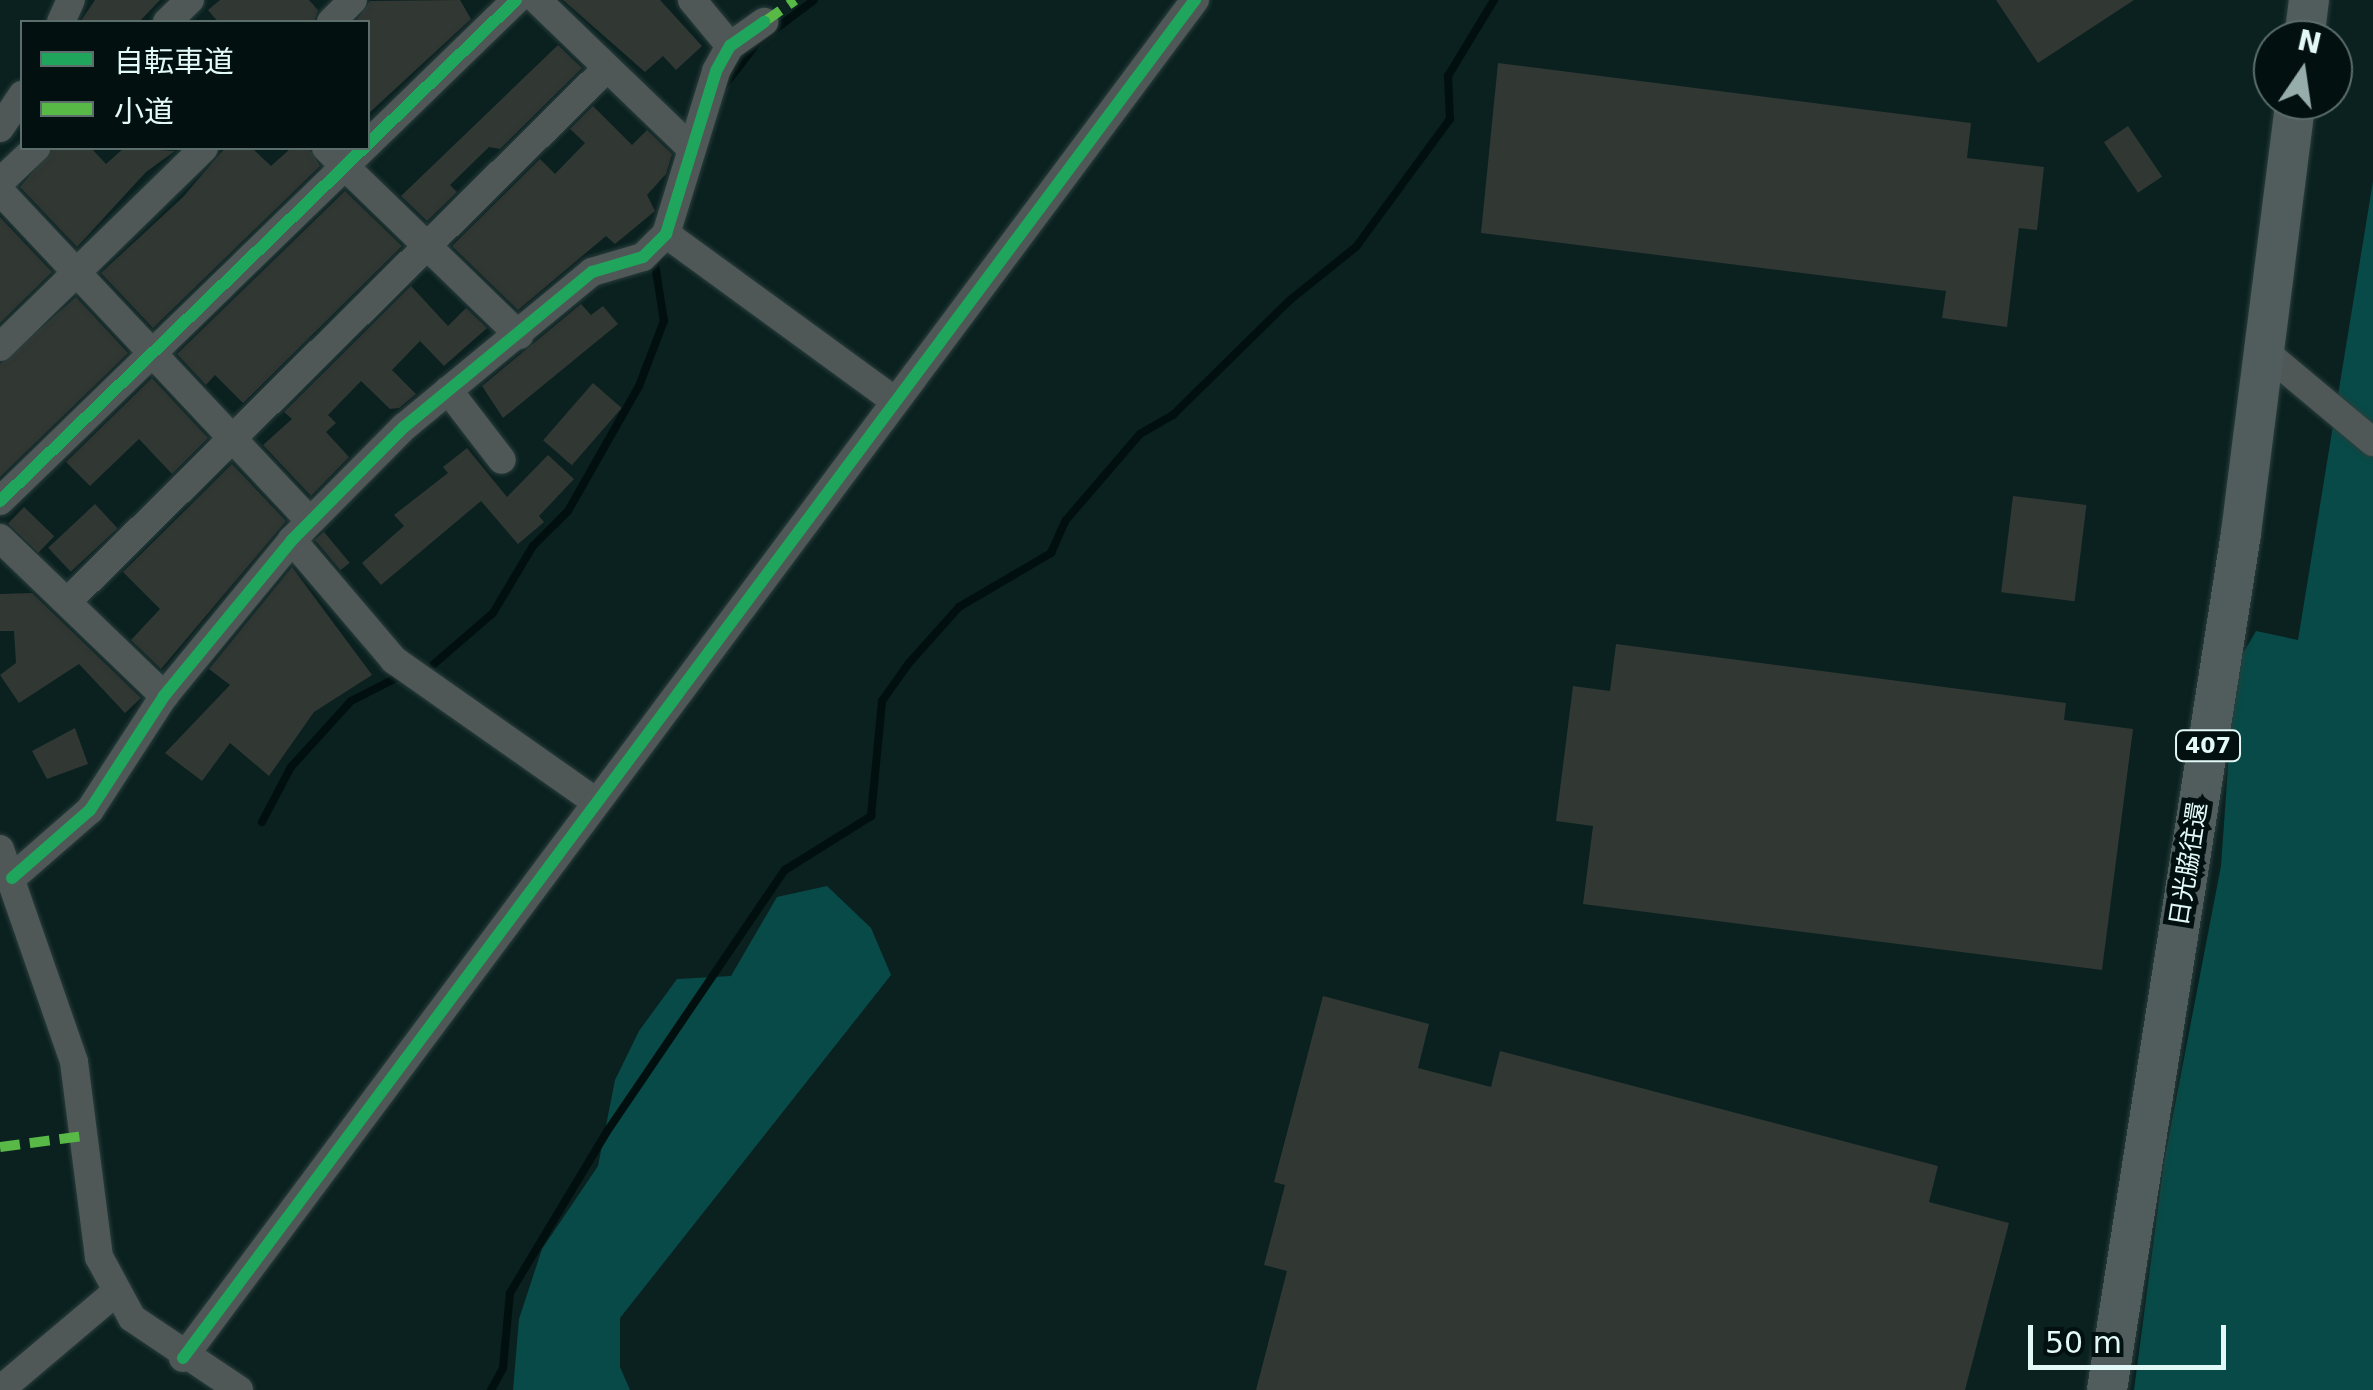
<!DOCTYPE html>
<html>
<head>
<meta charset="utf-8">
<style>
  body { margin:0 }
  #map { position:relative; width:2373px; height:1390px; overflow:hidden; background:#0a2120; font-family:"DejaVu Sans","Noto Sans JP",sans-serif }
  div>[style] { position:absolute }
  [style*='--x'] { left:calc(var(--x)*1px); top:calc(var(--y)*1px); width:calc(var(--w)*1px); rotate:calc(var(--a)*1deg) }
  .green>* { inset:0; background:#084a47 }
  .stream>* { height:8px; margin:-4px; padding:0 4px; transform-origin:4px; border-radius:4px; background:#01100f }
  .building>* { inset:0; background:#313733; transform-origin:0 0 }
  .roads { filter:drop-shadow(0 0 2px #2a3e3c) drop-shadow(0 0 2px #2a3e3c) }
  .minor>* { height:28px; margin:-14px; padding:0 14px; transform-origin:14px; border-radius:14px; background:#4f5857 }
  .highway>* { height:40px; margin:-20px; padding:0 20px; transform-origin:20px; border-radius:20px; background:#505d5c }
  .quiet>* { height:10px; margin-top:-5px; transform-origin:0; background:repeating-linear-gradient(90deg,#58b947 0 20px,transparent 0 30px) }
  .cycleway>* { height:12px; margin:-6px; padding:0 6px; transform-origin:6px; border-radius:6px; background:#20a55d }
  span { translate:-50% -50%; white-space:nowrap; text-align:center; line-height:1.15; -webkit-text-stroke:10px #021110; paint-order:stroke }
  .shield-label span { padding:2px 8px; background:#021110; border:2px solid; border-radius:8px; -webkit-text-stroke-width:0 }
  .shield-label { font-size:22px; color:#e3f9f7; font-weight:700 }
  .street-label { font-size:25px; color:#e3f9f7 }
  .legend { position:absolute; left:20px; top:20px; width:350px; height:130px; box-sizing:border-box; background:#021110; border:2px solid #5c6e6c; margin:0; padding:12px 18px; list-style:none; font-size:30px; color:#e3f9f7 }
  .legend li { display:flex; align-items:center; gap:20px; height:50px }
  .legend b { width:50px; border:2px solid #5c6e6c }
  .north { position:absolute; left:2253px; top:20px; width:100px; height:100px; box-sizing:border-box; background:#021110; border:2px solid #5c6e6c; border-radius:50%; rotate:13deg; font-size:28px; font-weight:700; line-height:40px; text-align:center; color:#e3f9f7 }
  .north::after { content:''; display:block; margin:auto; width:35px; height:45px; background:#97adac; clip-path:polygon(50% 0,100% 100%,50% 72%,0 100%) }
  .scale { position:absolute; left:2028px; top:1325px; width:198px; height:45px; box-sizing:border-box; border:5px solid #e3f9f7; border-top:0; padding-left:12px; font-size:30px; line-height:35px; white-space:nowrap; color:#e3f9f7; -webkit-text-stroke:8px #021110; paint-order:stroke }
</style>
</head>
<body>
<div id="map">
  <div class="green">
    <i style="clip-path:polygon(2373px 181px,2373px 1390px,2134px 1390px,2164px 1162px,2221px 866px,2235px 667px,2256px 631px,2298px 640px)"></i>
    <i style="clip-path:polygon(827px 886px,871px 928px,891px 975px,620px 1318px,620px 1367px,630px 1390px,513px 1390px,519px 1319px,542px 1249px,598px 1166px,615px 1080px,639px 1031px,677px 979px,731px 976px,777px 897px)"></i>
  </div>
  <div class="stream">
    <i style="--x:723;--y:87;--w:56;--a:-52.3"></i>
    <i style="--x:757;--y:43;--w:71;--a:-37"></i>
    <i style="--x:434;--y:664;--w:78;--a:-40.8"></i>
    <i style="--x:493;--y:613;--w:78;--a:-59.2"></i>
    <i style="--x:533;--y:546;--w:49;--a:-45"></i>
    <i style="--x:568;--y:511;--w:144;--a:-60.4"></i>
    <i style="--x:639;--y:386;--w:70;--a:-69"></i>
    <i style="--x:664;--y:321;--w:58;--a:-99"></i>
    <i style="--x:655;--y:264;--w:9;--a:-49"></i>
    <i style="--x:262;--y:822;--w:62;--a:-62.2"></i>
    <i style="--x:291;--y:767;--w:89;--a:-47.7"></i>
    <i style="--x:351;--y:701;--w:59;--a:-27"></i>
    <i style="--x:491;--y:1390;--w:25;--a:-61"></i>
    <i style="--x:503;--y:1368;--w:75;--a:-84.7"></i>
    <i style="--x:510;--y:1293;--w:190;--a:-59"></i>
    <i style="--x:608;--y:1130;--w:315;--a:-55.8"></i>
    <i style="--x:785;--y:870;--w:102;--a:-32.1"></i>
    <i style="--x:871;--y:816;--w:116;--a:-84.5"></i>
    <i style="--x:882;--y:701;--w:47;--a:-54.6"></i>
    <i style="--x:909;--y:663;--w:75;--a:-48.2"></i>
    <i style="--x:959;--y:607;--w:107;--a:-30.4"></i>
    <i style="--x:1051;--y:553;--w:36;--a:-66"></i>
    <i style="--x:1066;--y:520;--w:113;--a:-49.3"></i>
    <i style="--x:1140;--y:434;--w:39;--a:-30"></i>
    <i style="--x:1174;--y:414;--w:163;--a:-44.5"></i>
    <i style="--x:1290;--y:300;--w:85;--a:-38.8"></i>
    <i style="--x:1356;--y:247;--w:159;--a:-53.7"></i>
    <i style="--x:1450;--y:119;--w:43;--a:-92.7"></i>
    <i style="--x:1448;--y:76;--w:89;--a:-58.8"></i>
  </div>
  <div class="building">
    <i style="clip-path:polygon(95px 0,160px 0,139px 22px,80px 22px)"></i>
    <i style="clip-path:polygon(220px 0,309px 0,318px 10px,314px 22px,218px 22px,208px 10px)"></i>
    <i style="clip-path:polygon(460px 0,471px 19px,368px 114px,368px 22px,355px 22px,370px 1px)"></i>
    <i style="clip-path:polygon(563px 0,660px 0,702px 46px,676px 70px,663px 56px,645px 72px)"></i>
    <i style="clip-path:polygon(1996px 0,2134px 0,2038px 63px)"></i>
    <i style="clip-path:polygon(558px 45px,582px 68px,500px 149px,489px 147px,450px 185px,457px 192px,427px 221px,401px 196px)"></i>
    <i style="clip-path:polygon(1498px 63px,1971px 123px,1967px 158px,2044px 167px,2037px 230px,2019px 228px,2007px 327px,1942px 318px,1946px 291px,1481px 233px)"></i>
    <i style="clip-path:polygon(593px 106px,632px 145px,647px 130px,672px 154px,666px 174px,647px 195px,655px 211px,615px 244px,606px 236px,518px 310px,452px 246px,540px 159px,555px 174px,585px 143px,570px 129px)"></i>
    <i style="left:2128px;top:126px;width:61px;height:29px;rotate:56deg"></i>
    <i style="clip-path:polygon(53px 148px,91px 148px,106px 164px,124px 148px,175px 151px,146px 172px,77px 247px,20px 187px)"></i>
    <i style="clip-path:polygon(225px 148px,252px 148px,271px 166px,291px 148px,309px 148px,320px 166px,153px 328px,101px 273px,183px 197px)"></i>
    <i style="clip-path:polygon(345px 191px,402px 246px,243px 403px,215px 375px,206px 385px,177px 354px)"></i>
    <i style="clip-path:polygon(0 217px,52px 272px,0 323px)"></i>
    <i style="clip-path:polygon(411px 286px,448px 326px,466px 308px,487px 328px,444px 366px,420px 341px,392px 370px,416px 394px,399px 408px,390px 409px,361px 381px,328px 415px,336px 423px,326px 432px,349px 457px,311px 496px,263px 445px,292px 419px,284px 412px)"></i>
    <i style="clip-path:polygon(76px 297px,128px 353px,0 477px,0 364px)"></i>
    <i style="clip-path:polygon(581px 304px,591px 315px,603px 306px,618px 324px,503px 418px,482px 386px)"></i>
    <i style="clip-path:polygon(152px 378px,208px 438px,172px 474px,139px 439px,90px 486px,66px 462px)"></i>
    <i style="left:593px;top:383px;width:38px;height:76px;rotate:41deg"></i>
    <i style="clip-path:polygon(467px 448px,507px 497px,548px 455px,574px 479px,539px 516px,544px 522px,518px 544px,481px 501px,381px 585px,362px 563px,404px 526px,394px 515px,448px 473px,443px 467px)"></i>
    <i style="clip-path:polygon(232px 464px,286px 521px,161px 669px,131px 640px,160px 609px,123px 572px)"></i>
    <i style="left:2013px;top:496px;width:74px;height:97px;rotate:7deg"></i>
    <i style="left:95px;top:504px;width:33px;height:64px;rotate:47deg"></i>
    <i style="left:24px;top:507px;width:42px;height:23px;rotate:44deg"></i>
    <i style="left:324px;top:532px;width:40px;height:12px;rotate:50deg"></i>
    <i style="clip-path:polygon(292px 567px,372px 675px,314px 712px,269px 776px,230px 743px,202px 781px,165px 753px,230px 685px,209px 669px)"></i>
    <i style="clip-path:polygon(32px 593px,141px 698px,125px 713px,79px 664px,19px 703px,0 675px,16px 663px,14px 631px,0 631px,0 594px)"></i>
    <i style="clip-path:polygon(1616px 644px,2066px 703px,2064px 720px,2133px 729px,2102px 970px,1583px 904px,1593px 826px,1556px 821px,1573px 686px,1610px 691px)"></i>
    <i style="clip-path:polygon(75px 728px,88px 764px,47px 779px,32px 751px)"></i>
    <i style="clip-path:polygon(1323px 996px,1429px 1024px,1418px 1068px,1491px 1087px,1500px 1051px,1938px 1166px,1929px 1202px,2009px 1223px,1965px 1390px,1256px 1390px,1287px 1271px,1264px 1265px,1285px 1185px,1274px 1182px)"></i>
  </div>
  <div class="roads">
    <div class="minor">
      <i style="--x:537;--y:0;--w:215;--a:43.9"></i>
      <i style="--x:692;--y:0;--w:60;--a:50.4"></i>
      <i style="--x:61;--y:22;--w:24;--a:-66"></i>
      <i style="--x:167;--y:22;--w:32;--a:-44"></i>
      <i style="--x:331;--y:22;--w:31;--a:-45"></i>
      <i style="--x:0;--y:128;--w:40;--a:-56"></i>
      <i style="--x:326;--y:148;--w:269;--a:44.1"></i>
      <i style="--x:0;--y:182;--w:50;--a:-43.4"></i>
      <i style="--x:0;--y:191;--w:453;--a:46.8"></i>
      <i style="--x:666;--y:234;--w:282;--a:36.1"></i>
      <i style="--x:0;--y:347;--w:285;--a:-44.3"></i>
      <i style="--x:2264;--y:351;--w:142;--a:39.9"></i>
      <i style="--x:448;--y:390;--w:88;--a:52.4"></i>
      <i style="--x:0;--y:501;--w:719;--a:-44.15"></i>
      <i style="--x:0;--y:538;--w:228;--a:43.9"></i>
      <i style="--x:292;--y:540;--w:157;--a:49.6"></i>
      <i style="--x:394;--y:660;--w:247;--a:35.1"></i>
      <i style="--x:67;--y:602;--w:757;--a:-44.68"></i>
      <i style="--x:0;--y:849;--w:225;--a:70.8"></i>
      <i style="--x:74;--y:1062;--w:197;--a:82.7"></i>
      <i style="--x:99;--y:1257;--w:69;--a:61.6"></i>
      <i style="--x:132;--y:1318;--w:129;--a:33.9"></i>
      <i style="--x:12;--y:878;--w:103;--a:-41.1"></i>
      <i style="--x:90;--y:810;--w:136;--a:-57"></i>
      <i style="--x:164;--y:696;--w:202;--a:-50.6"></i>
      <i style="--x:292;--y:540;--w:159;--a:-45.3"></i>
      <i style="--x:404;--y:427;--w:244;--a:-39.5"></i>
      <i style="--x:592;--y:272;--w:53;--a:-16.4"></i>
      <i style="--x:643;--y:257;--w:33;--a:-45"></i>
      <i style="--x:666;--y:234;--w:170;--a:-72.9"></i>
      <i style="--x:716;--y:71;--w:29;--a:-61"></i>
      <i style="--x:730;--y:46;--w:42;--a:-35.2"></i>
      <i style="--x:183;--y:1358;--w:1694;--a:-53.31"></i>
      <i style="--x:0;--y:1390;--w:152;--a:-40.2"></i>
    </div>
    <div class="highway">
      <i style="--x:2304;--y:40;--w:40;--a:-82.9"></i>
      <i style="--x:2107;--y:1390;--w:867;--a:-81.11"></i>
      <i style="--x:2241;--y:533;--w:436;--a:-82.8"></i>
    </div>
  </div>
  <div class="quiet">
    <i style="--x:764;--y:22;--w:38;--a:-35"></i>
    <i style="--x:0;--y:1147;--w:85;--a:-7.5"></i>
  </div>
  <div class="cycleway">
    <i style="--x:0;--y:501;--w:719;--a:-44.15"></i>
    <i style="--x:12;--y:878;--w:103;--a:-41.1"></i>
    <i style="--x:90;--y:810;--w:136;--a:-57"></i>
    <i style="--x:164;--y:696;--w:202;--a:-50.6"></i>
    <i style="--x:292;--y:540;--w:159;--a:-45.3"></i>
    <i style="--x:404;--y:427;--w:244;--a:-39.5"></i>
    <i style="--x:592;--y:272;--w:53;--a:-16.4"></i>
    <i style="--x:643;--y:257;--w:33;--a:-45"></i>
    <i style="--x:666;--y:234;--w:170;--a:-72.9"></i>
    <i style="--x:716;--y:71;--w:29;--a:-61"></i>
    <i style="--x:730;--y:46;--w:42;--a:-35.2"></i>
    <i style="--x:183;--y:1358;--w:1694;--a:-53.31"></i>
  </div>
  <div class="shield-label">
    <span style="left:2208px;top:746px">407</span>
  </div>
  <div class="street-label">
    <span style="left:2189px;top:864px;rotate:-81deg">日光脇往還</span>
  </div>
  <ul class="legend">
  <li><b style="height:12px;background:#20a55d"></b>自転車道</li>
  <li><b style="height:12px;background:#58b947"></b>小道</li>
  </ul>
  <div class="north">N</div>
  <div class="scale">50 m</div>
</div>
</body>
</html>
